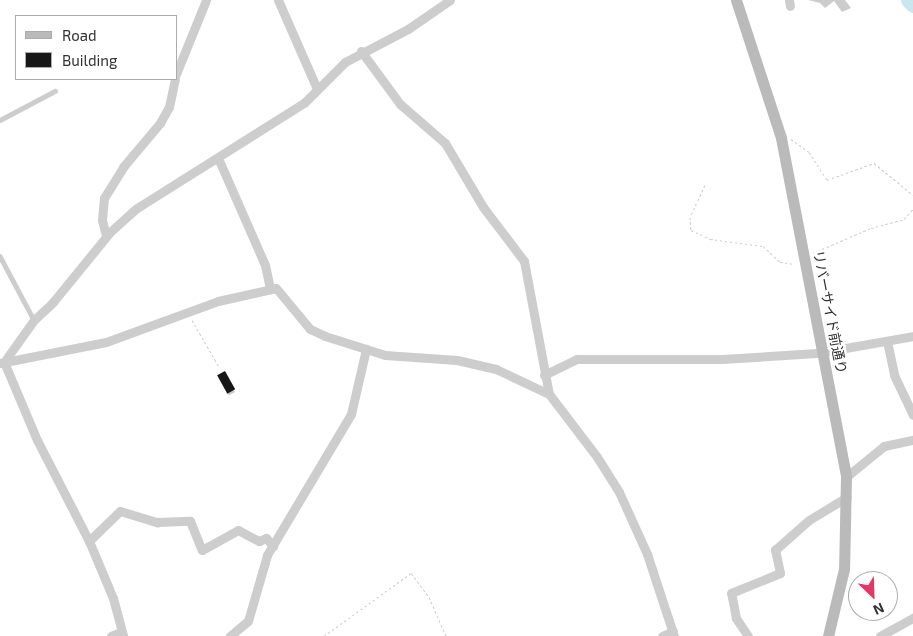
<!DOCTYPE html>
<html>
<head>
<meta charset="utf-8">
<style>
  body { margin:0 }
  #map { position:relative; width:913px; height:636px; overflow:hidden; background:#fff; font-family:"Exo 2","Noto Sans JP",sans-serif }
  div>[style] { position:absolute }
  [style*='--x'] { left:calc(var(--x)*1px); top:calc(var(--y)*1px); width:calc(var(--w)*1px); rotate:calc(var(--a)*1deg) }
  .shadow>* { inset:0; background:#0003; transform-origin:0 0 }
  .river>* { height:15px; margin:-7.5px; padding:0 7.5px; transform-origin:7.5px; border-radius:7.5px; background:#cbe6ec }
  .building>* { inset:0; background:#171717; transform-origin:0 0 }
  .path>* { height:1px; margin-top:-0.5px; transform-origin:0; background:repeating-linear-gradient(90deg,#cdcdcd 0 2.5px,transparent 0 5px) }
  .lane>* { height:4.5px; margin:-2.25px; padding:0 2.25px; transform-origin:2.25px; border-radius:2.25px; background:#cdcdcd }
  .street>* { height:9px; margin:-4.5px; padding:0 4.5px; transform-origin:4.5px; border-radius:4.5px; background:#cdcdcd }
  .secondary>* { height:11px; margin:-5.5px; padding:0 5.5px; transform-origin:5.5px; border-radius:5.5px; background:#bababa }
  span { translate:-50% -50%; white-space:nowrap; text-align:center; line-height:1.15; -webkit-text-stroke:5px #fff; paint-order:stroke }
  .street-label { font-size:14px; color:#303030 }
  .legend { position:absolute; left:15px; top:15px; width:162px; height:65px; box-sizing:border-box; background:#fff; border:1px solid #acacac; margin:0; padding:6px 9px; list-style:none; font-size:15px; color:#303030 }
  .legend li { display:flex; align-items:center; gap:10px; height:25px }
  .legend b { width:25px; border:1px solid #acacac }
  .north { position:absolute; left:848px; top:571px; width:50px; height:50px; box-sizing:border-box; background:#fff; border:1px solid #acacac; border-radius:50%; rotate:156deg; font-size:14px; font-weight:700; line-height:20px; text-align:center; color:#303030 }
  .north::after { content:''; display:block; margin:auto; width:18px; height:22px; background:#e33767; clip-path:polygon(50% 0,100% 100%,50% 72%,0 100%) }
</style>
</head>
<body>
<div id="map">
  <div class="shadow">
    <i style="clip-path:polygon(808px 0,845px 0,851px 8px,842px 12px,834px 1px,825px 8px,820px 3px)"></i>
    <i style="left:224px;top:373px;width:22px;height:7px;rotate:60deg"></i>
  </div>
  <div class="river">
    <i style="--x:908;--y:0;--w:7;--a:45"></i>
  </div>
  <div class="building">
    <i style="left:225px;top:371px;width:21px;height:9px;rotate:61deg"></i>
  </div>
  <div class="path">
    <i style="--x:791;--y:139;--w:22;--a:36"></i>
    <i style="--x:809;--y:152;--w:33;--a:57"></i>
    <i style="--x:827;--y:180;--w:50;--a:-19.9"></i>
    <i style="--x:874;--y:163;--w:50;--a:39.4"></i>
    <i style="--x:705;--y:185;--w:35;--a:115"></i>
    <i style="--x:690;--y:217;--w:13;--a:86"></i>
    <i style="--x:691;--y:230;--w:21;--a:25"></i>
    <i style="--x:710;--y:239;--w:53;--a:7.5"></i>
    <i style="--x:763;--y:246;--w:23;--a:43"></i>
    <i style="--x:780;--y:262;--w:15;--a:8"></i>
    <i style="--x:813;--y:253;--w:63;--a:-23.3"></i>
    <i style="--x:871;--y:228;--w:34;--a:-15"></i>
    <i style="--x:904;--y:219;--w:13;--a:-48"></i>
    <i style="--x:192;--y:320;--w:54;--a:60.1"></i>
    <i style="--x:324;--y:636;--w:107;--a:-35.9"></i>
    <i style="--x:411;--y:573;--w:30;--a:53"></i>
    <i style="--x:429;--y:597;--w:43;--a:66.4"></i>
  </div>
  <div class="lane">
    <i style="--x:0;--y:120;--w:62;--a:-27.8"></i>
    <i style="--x:0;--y:256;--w:72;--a:62"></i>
  </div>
  <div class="street">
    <i style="--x:278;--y:0;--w:97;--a:66.3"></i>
    <i style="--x:789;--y:0;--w:6;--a:81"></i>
    <i style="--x:361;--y:51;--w:66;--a:53.7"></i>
    <i style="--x:400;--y:104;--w:60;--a:40.9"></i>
    <i style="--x:445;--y:143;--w:74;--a:59.3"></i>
    <i style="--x:483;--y:207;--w:68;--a:52.8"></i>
    <i style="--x:524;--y:261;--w:135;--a:79.4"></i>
    <i style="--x:176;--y:74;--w:80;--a:-67.9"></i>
    <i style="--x:218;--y:158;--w:117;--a:66.3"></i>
    <i style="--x:265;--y:265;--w:25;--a:78"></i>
    <i style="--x:106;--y:236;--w:16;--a:-104"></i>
    <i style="--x:102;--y:220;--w:22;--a:-85"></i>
    <i style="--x:104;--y:198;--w:36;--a:-58"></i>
    <i style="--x:123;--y:167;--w:57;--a:-49.9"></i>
    <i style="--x:160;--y:123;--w:18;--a:-61"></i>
    <i style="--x:169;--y:107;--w:29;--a:-78"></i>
    <i style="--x:887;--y:341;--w:35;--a:78"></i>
    <i style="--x:894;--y:375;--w:44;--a:64.6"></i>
    <i style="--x:4;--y:362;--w:52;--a:-54.5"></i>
    <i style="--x:34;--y:320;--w:26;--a:-43"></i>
    <i style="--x:53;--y:302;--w:90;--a:-50.8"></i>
    <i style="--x:110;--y:232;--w:36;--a:-42"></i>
    <i style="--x:137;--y:208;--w:197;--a:-32.2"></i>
    <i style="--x:304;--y:103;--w:58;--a:-45"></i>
    <i style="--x:345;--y:62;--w:71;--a:-27.6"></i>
    <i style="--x:408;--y:29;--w:51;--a:-34.6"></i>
    <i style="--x:4;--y:362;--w:85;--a:67.1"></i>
    <i style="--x:37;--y:440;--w:114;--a:62.8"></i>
    <i style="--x:89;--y:541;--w:62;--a:67.2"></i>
    <i style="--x:113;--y:598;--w:39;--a:75"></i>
    <i style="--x:0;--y:363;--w:108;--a:-11.2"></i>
    <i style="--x:106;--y:342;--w:119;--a:-20.1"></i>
    <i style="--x:218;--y:301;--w:59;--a:-12.6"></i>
    <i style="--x:276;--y:288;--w:53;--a:50.3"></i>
    <i style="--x:310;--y:329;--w:17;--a:25"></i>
    <i style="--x:325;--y:336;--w:63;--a:17.6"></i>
    <i style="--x:385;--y:355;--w:72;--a:4"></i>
    <i style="--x:457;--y:360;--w:40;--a:13"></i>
    <i style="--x:496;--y:369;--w:59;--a:25.3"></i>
    <i style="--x:549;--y:394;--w:79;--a:52.7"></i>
    <i style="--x:597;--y:457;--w:41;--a:57.8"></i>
    <i style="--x:619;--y:492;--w:68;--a:65.7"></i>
    <i style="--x:647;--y:554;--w:86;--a:71.8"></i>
    <i style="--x:544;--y:375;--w:37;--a:-26"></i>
    <i style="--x:577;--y:359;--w:145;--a:0"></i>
    <i style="--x:722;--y:359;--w:95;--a:-3.6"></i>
    <i style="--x:817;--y:353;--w:97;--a:-10"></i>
    <i style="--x:846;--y:477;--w:49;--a:-39.2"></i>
    <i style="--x:884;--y:446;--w:30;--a:-12"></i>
    <i style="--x:89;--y:541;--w:43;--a:-44.1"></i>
    <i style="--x:120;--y:511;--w:39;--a:17"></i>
    <i style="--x:157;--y:522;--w:33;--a:-2"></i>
    <i style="--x:190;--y:521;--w:31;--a:68"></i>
    <i style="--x:202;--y:550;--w:41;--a:-29.1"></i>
    <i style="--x:238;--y:530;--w:24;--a:28"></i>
    <i style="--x:259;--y:541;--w:8;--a:-23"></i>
    <i style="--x:266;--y:538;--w:11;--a:49"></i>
    <i style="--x:111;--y:636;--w:11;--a:-22"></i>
    <i style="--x:230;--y:636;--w:23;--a:-40"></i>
    <i style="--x:248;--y:621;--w:69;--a:-73.9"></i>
    <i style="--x:267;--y:555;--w:164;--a:-59.2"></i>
    <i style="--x:351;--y:414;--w:67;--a:-77"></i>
    <i style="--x:662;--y:636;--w:12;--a:-24"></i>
    <i style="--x:748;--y:636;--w:22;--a:-124"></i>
    <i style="--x:736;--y:618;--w:25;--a:-101"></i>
    <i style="--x:731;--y:593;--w:53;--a:-22.2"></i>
    <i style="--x:780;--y:573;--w:24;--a:-102"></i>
    <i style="--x:775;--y:550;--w:45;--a:-41.4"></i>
    <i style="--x:809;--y:520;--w:44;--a:-31.2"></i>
    <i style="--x:880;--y:636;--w:38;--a:-29"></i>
  </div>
  <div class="secondary">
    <i style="--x:736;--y:0;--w:145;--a:71.9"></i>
    <i style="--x:781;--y:138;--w:345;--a:79.1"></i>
    <i style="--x:846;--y:477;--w:92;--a:91.2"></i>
    <i style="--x:844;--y:569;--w:69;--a:103.4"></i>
  </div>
  <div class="street-label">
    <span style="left:830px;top:312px;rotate:79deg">リバーサイド前通り</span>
  </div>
  <ul class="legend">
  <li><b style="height:6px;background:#bababa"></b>Road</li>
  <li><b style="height:14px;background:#171717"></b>Building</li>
  </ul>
  <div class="north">N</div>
</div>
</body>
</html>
